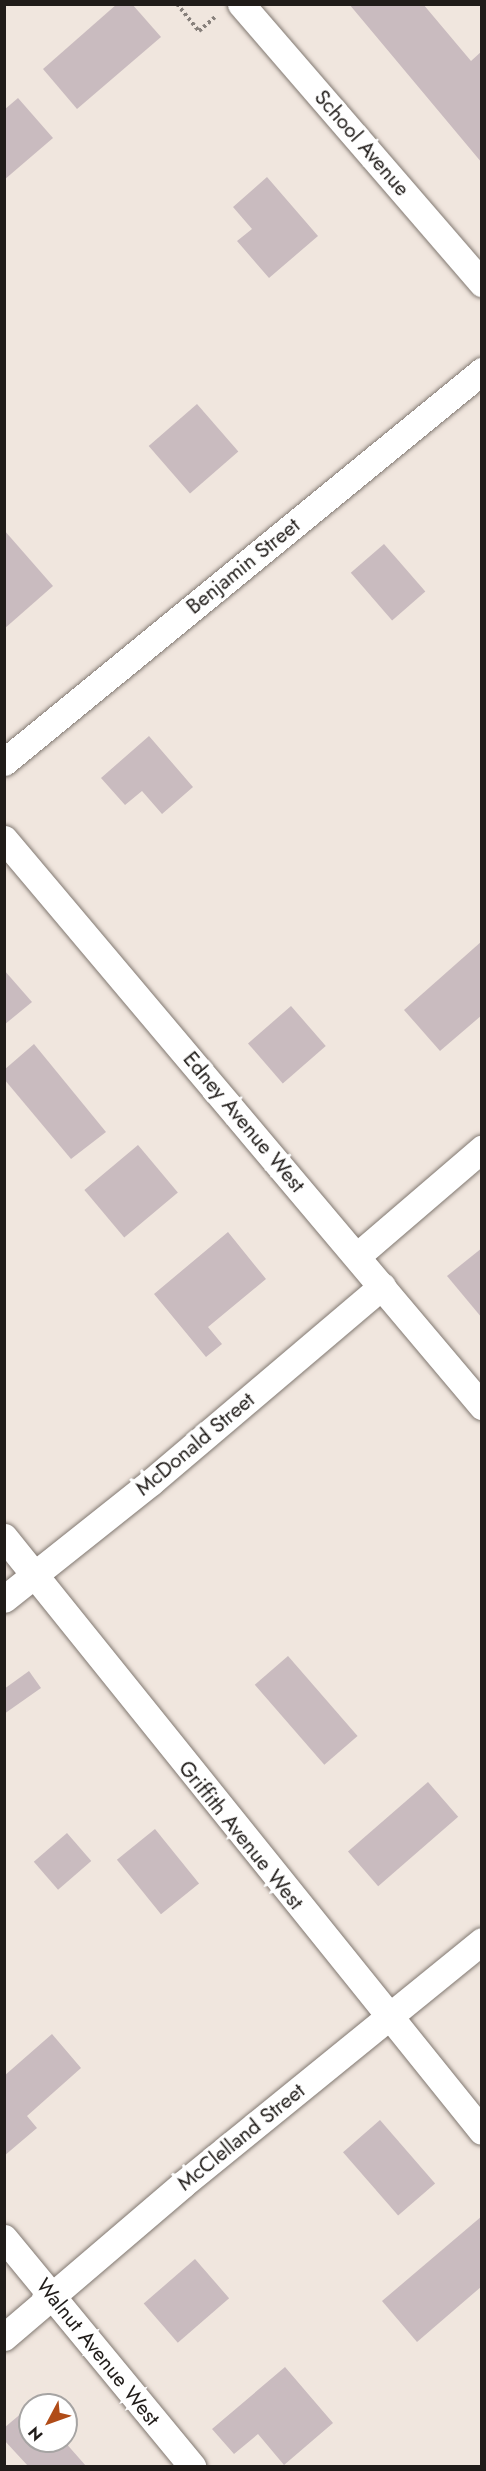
<!DOCTYPE html>
<html>
<head>
<meta charset="utf-8">
<style>
  body { margin:0 }
  #map { position:relative; width:486px; height:2471px; overflow:hidden; background:#f0e6de; font-family:Jost,sans-serif }
  div>[style] { position:absolute }
  [style*='--x'] { left:calc(var(--x)*1px); top:calc(var(--y)*1px); width:calc(var(--w)*1px); rotate:calc(var(--a)*1deg) }
  .building>* { inset:0; background:#c9bbbf; transform-origin:0 0 }
  .path>* { height:4px; margin-top:-2px; transform-origin:0; background:repeating-linear-gradient(90deg,#87807b 0 3px,transparent 0 6px) }
  .roads { filter:drop-shadow(0 0 2px #817871) drop-shadow(0 0 2px #817871) }
  .minor>* { height:27px; margin:-13.5px; padding:0 13.5px; transform-origin:13.5px; border-radius:13.5px; background:#fff }
  span { translate:-50% -50%; white-space:nowrap; text-align:center; line-height:1.15; -webkit-text-stroke:6px #fff; paint-order:stroke }
  .street-label { font-size:21px; color:#201c19 }
  .frame { position:absolute; inset:0; border:6px solid #201c19; pointer-events:none }
  .north { position:absolute; left:18px; top:2393px; width:60px; height:60px; box-sizing:border-box; background:#fff; border:2px solid #a6a4a3; border-radius:50%; rotate:229deg; font-size:16px; font-weight:700; line-height:24px; text-align:center; color:#201c19 }
  .north::after { content:''; display:block; margin:auto; width:21px; height:27px; background:#b04c18; clip-path:polygon(50% 0,100% 100%,50% 72%,0 100%) }
</style>
</head>
<body>
<div id="map">
  <div class="building">
    <i style="clip-path:polygon(117px 4px,132px 4px,161px 37px,77px 109px,43px 69px)"></i>
    <i style="clip-path:polygon(349px 4px,423px 4px,471px 61px,482px 51px,482px 163px)"></i>
    <i style="clip-path:polygon(18px 98px,53px 138px,4px 180px,4px 110px)"></i>
    <i style="clip-path:polygon(267px 177px,318px 236px,269px 278px,237px 241px,252px 229px,233px 207px)"></i>
    <i style="left:197px;top:404px;width:63px;height:64px;rotate:49deg"></i>
    <i style="clip-path:polygon(4px 530px,53px 586px,4px 629px)"></i>
    <i style="left:384px;top:544px;width:63px;height:44px;rotate:49deg"></i>
    <i style="clip-path:polygon(149px 736px,193px 787px,162px 814px,142px 791px,125px 805px,101px 778px)"></i>
    <i style="clip-path:polygon(482px 941px,482px 1015px,440px 1051px,404px 1010px)"></i>
    <i style="clip-path:polygon(4px 970px,32px 1002px,4px 1025px)"></i>
    <i style="left:291px;top:1006px;width:53px;height:57px;rotate:49deg"></i>
    <i style="clip-path:polygon(34px 1044px,106px 1132px,71px 1159px,4px 1079px,4px 1070px)"></i>
    <i style="left:138px;top:1145px;width:62px;height:70px;rotate:50deg"></i>
    <i style="clip-path:polygon(228px 1232px,266px 1279px,208px 1327px,222px 1344px,206px 1357px,154px 1294px)"></i>
    <i style="clip-path:polygon(482px 1248px,482px 1318px,447px 1276px)"></i>
    <i style="left:288px;top:1656px;width:106px;height:44px;rotate:49deg"></i>
    <i style="clip-path:polygon(29px 1671px,41px 1688px,4px 1714px,4px 1689px)"></i>
    <i style="left:428px;top:1782px;width:46px;height:106px;rotate:49deg"></i>
    <i style="left:155px;top:1829px;width:70px;height:49px;rotate:51deg"></i>
    <i style="left:67px;top:1833px;width:37px;height:44px;rotate:49deg"></i>
    <i style="clip-path:polygon(52px 2034px,81px 2068px,27px 2116px,37px 2128px,4px 2156px,4px 2076px)"></i>
    <i style="left:380px;top:2120px;width:84px;height:49px;rotate:49deg"></i>
    <i style="clip-path:polygon(482px 2216px,482px 2286px,417px 2342px,382px 2301px)"></i>
    <i style="left:195px;top:2259px;width:52px;height:68px;rotate:49deg"></i>
    <i style="clip-path:polygon(285px 2367px,333px 2423px,284px 2465px,258px 2434px,234px 2454px,212px 2429px)"></i>
    <i style="clip-path:polygon(30px 2406px,30px 2441px,64px 2441px,86px 2466px,28px 2466px,4px 2440px,4px 2428px)"></i>
  </div>
  <div class="path">
    <i style="--x:177;--y:4;--w:35;--a:51"></i>
    <i style="--x:199;--y:31;--w:21;--a:-41"></i>
  </div>
  <div class="roads">
    <div class="minor">
      <i style="--x:241;--y:4;--w:369;--a:49.2"></i>
      <i style="--x:4;--y:762;--w:618;--a:-39.28"></i>
      <i style="--x:4;--y:839;--w:742;--a:49.87"></i>
      <i style="--x:357;--y:1256;--w:165;--a:-40.6"></i>
      <i style="--x:4;--y:1537;--w:762;--a:51.18"></i>
      <i style="--x:4;--y:1599;--w:188;--a:-38.5"></i>
      <i style="--x:151;--y:1482;--w:303;--a:-40.3"></i>
      <i style="--x:4;--y:2238;--w:296;--a:50.5"></i>
      <i style="--x:4;--y:2337;--w:235;--a:-40.5"></i>
      <i style="--x:183;--y:2184;--w:385;--a:-39.1"></i>
    </div>
  </div>
  <div class="street-label">
    <span style="left:362px;top:143px;rotate:49deg">School Avenue</span>
    <span style="left:243px;top:566px;rotate:-39deg">Benjamin Street</span>
    <span style="left:244px;top:1122px;rotate:50deg">Edney Avenue West</span>
    <span style="left:195px;top:1444px;rotate:-40deg">McDonald Street</span>
    <span style="left:241px;top:1835px;rotate:51deg">Griffith Avenue West</span>
    <span style="left:241px;top:2137px;rotate:-39deg">McClelland Street</span>
    <span style="left:98px;top:2352px;rotate:51deg">Walnut Avenue West</span>
  </div>
  <div class="frame"></div>
  <div class="north">N</div>
</div>
</body>
</html>
